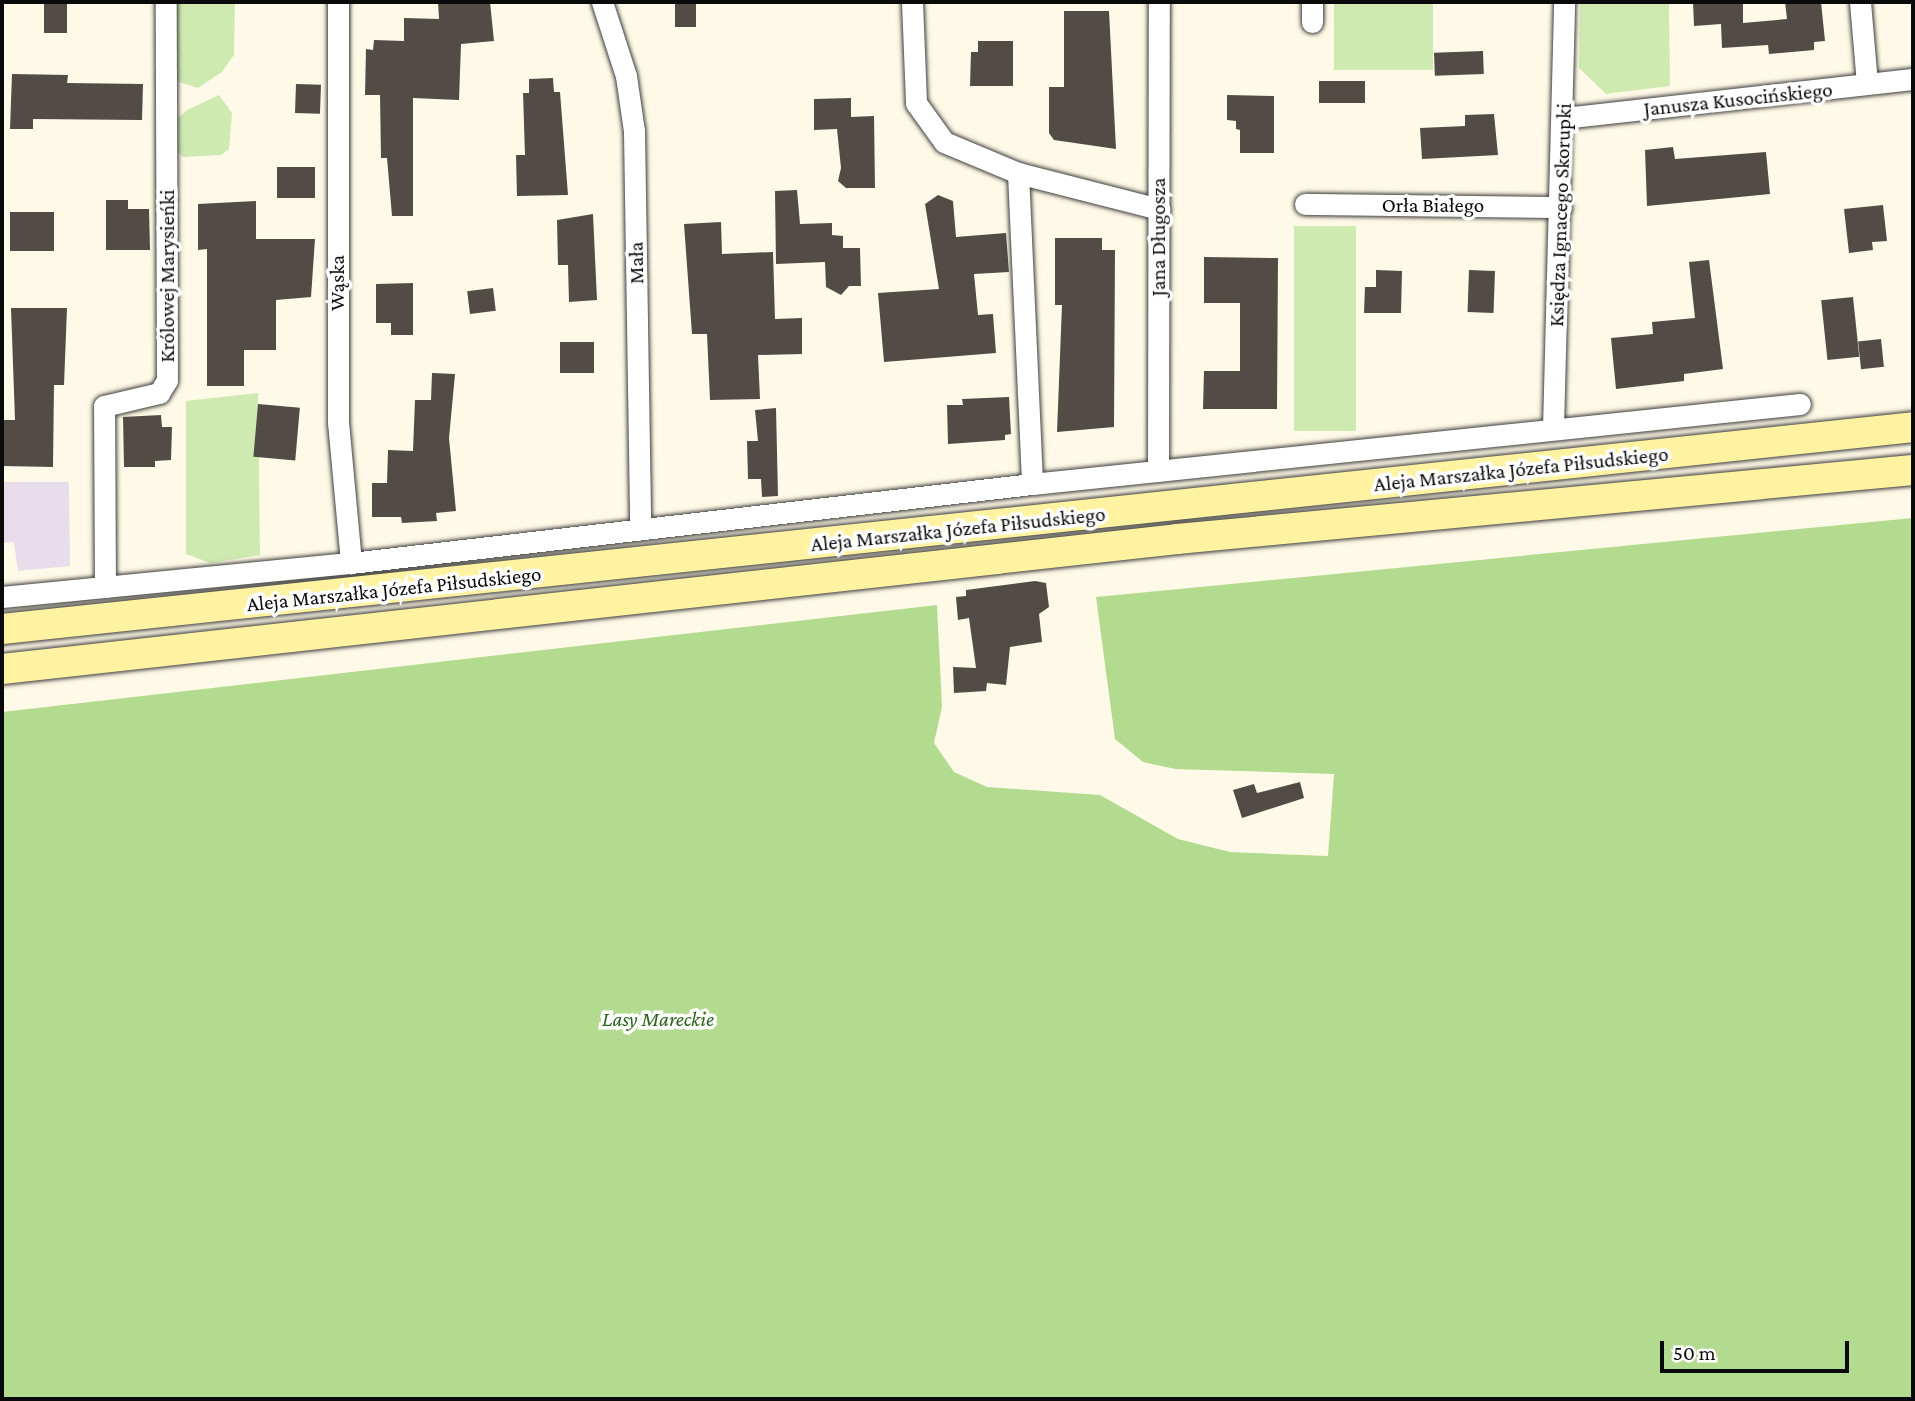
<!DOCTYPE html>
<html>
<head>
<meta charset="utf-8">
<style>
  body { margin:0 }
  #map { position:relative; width:1915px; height:1401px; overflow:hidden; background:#fffae7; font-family:"Crimson Pro",serif }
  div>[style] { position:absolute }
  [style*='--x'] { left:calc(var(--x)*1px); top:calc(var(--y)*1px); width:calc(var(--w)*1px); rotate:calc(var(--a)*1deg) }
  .industrial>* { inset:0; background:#e8ddea }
  .green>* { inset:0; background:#cfeab0; transform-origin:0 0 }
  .forest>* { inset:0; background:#b2db8f }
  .building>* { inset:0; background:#534b46; transform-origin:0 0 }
  .roads { filter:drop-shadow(0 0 2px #3d3d3d) drop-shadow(0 0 2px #3d3d3d) }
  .street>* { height:21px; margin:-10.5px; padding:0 10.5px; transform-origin:10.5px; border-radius:10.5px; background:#fff }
  .secondary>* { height:30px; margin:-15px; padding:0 15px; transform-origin:15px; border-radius:15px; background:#fff3a2 }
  span { translate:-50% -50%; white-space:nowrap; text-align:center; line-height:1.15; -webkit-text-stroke:7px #fff; paint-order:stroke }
  .street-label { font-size:21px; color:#0a0a0a }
  .park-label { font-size:21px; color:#296219; font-style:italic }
  .frame { position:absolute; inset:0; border:4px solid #0a0a0a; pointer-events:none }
  .scale { position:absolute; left:1660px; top:1341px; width:189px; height:32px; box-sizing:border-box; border:4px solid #0a0a0a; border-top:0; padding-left:9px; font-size:21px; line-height:24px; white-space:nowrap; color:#0a0a0a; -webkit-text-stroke:5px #fff; paint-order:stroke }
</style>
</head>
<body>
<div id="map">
  <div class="industrial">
    <i style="clip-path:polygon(2px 482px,69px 482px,70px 566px,18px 571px,14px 542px,2px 543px)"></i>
  </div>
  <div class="green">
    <i style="clip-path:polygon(175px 2px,235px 2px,234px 55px,222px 72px,198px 88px,176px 81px)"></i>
    <i style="left:1334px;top:2px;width:99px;height:68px"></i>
    <i style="clip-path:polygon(1580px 2px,1669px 2px,1670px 86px,1606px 94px,1579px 68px)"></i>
    <i style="clip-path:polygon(219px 95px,232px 113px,229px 149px,221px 155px,183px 157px,174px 148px,173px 123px,187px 110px)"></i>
    <i style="left:1294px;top:226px;width:62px;height:205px"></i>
    <i style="clip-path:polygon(258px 393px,260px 555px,210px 563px,186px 554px,186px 401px)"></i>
  </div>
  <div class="forest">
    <i style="clip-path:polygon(1913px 518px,1913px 1399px,2px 1399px,2px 712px,937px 605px,942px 707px,934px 743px,954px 772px,987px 787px,1100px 795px,1178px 839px,1230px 852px,1328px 856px,1334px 774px,1175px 769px,1143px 762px,1115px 739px,1096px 597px)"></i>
  </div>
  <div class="building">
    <i style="left:44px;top:2px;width:23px;height:31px"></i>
    <i style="clip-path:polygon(438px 2px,490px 2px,494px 41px,461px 44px,459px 100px,413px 98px,413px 216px,392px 216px,387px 158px,381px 158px,380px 95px,365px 95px,366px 49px,373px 50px,374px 40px,404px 41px,404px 18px,439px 19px)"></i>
    <i style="left:675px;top:2px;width:21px;height:25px"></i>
    <i style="clip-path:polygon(1693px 2px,1743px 2px,1743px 23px,1787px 19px,1785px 2px,1821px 2px,1825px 41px,1814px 42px,1814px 50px,1769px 54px,1768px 45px,1722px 48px,1721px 24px,1694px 26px)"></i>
    <i style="clip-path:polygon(1064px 11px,1109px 11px,1116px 149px,1054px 140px,1049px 133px,1049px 87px,1064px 87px)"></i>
    <i style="clip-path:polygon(978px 41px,1013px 41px,1013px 86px,970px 86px,971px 52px,978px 52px)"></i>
    <i style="left:1483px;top:51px;width:23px;height:49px;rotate:88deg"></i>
    <i style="clip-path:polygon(12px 74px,68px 75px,67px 83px,143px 84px,142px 120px,33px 119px,33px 129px,10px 129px)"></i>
    <i style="clip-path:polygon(553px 78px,554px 92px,560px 92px,568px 195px,517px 196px,516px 155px,525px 155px,523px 93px,529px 93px,529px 79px)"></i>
    <i style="left:1365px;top:81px;width:22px;height:46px;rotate:90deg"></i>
    <i style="left:296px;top:84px;width:25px;height:29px;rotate:2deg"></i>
    <i style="clip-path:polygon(1227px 95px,1274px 96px,1274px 153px,1240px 153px,1240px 130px,1236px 129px,1236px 121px,1227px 120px)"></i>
    <i style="clip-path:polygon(851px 98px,851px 117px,874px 116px,875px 188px,846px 188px,838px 181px,841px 168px,837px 129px,814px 130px,814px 99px)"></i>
    <i style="clip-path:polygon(1494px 114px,1498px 155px,1422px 159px,1420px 128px,1465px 126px,1465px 115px)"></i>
    <i style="clip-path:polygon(1673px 147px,1675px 159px,1766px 152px,1770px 194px,1647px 206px,1645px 150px)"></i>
    <i style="left:277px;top:167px;width:38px;height:31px"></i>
    <i style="clip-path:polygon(797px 190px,800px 224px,832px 223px,832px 235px,843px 236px,843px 248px,860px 248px,861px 286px,849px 286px,841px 295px,826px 287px,825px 262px,776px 264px,775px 191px)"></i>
    <i style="clip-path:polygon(938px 195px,953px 201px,956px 237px,1006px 233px,1009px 272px,974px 274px,978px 315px,993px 314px,996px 353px,884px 362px,878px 293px,939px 289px,925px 204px)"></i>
    <i style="clip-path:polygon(106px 200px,128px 200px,128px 209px,149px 209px,150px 250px,106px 250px)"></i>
    <i style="clip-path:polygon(256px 201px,256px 239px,315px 239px,311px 297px,276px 300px,276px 350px,244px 350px,244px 386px,207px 386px,207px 249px,198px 250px,198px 204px)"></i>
    <i style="clip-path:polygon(1883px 205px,1887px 241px,1872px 242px,1873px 250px,1849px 253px,1844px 209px)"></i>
    <i style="left:10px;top:212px;width:44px;height:39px"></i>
    <i style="clip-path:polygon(593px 214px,597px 300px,569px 302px,568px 265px,558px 265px,557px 220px)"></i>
    <i style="clip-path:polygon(721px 222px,722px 254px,773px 252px,775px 319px,802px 318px,802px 354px,758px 355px,760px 399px,710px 400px,707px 334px,692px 334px,684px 224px)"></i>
    <i style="clip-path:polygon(1055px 238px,1102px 238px,1102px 250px,1115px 250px,1114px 427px,1057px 432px,1062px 305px,1055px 305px)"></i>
    <i style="clip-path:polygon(1204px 257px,1278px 258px,1277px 409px,1203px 409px,1204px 371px,1240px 371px,1240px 303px,1204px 303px)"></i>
    <i style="clip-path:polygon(1709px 260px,1723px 369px,1684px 374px,1684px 381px,1616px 389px,1611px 338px,1653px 334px,1652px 322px,1695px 318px,1689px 262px)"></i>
    <i style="clip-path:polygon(1376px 270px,1402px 271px,1401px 313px,1364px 313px,1365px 287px,1376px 287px)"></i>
    <i style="left:1469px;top:270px;width:26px;height:42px;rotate:2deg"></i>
    <i style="clip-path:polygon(413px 283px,413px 335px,391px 335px,391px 323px,376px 323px,376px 284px)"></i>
    <i style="left:493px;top:288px;width:23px;height:26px;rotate:83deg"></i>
    <i style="left:1853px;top:297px;width:60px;height:32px;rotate:84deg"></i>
    <i style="clip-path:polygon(11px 308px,67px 308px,64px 385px,54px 385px,53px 467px,2px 466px,2px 420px,15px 420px)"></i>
    <i style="left:1881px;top:339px;width:28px;height:23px;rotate:84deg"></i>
    <i style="left:594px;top:342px;width:31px;height:34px;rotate:90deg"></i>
    <i style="clip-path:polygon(432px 373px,455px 374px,449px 438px,456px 511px,436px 513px,437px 521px,402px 523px,401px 517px,372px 517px,372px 483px,387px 483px,388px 450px,413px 451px,415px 400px,431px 400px)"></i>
    <i style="clip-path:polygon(1009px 397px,1011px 434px,1005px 435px,1005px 440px,948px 444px,947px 405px,963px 405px,962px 399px)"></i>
    <i style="left:258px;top:404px;width:42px;height:53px;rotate:5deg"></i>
    <i style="clip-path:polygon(776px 408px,778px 496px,762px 497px,761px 479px,748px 479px,747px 441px,758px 441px,755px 410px)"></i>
    <i style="clip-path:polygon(161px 415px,162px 427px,172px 427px,171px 460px,155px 461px,155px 467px,124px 467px,123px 417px)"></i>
    <i style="clip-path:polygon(1035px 581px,1046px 583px,1049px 607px,1039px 614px,1042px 642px,1010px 647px,1006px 685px,987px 683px,986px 691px,954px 693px,953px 667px,976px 668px,969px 618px,958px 620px,956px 597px,966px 596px,966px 590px)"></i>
    <i style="clip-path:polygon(1300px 782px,1304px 798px,1242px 818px,1233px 790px,1254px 784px,1257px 793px)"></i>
  </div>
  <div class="roads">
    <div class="street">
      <i style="--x:338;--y:2;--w:420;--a:90"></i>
      <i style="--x:338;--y:422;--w:142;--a:84.7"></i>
      <i style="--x:602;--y:2;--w:78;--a:72"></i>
      <i style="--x:626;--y:76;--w:56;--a:81.7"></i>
      <i style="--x:634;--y:131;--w:397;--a:89.1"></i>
      <i style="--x:912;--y:2;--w:101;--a:87.7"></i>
      <i style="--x:916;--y:103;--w:48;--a:54.3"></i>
      <i style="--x:944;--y:142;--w:80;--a:22.7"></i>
      <i style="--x:1018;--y:173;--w:146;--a:14.3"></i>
      <i style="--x:1860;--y:2;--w:82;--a:85.1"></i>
      <i style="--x:1312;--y:22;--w:20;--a:-90"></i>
      <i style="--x:1564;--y:118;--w:351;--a:-6.4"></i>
      <i style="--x:1018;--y:173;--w:311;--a:87.4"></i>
      <i style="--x:1305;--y:204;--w:256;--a:0.7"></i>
      <i style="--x:1553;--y:428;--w:426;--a:-88.5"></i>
      <i style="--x:1158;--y:471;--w:469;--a:-89.9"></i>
      <i style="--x:105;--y:587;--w:181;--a:-90.3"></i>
      <i style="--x:104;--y:406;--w:57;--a:-13.3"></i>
      <i style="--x:159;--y:393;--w:15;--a:-58"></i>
      <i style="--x:167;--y:380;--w:378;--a:-90.2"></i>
      <i style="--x:2;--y:597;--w:351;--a:-5.6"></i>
      <i style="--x:351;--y:563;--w:686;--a:-6.62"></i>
      <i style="--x:1032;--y:484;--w:772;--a:-5.95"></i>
    </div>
    <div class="secondary">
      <i style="--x:2;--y:629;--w:1922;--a:-6.03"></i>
      <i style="--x:2;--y:669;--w:1182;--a:-6.31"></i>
      <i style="--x:1177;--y:539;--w:739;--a:-5.36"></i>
    </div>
  </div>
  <div class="street-label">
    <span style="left:1738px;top:99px;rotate:-6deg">Janusza Kusocińskiego</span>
    <span style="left:1433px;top:205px">Orła Białego</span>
    <span style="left:1560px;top:215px;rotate:-88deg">Księdza Ignacego Skorupki</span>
    <span style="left:1158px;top:237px;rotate:-90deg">Jana Długosza</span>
    <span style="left:636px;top:263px;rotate:-91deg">Mała</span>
    <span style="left:167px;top:276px;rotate:-90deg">Królowej Marysieńki</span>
    <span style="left:337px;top:283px;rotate:-90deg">Wąska</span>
    <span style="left:1521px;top:469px;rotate:-6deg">Aleja Marszałka Józefa Piłsudskiego</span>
    <span style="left:958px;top:529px;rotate:-6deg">Aleja Marszałka Józefa Piłsudskiego</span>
    <span style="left:394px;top:589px;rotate:-6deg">Aleja Marszałka Józefa Piłsudskiego</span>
  </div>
  <div class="park-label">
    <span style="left:658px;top:1019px">Lasy Mareckie</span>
  </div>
  <div class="frame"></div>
  <div class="scale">50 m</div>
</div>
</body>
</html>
